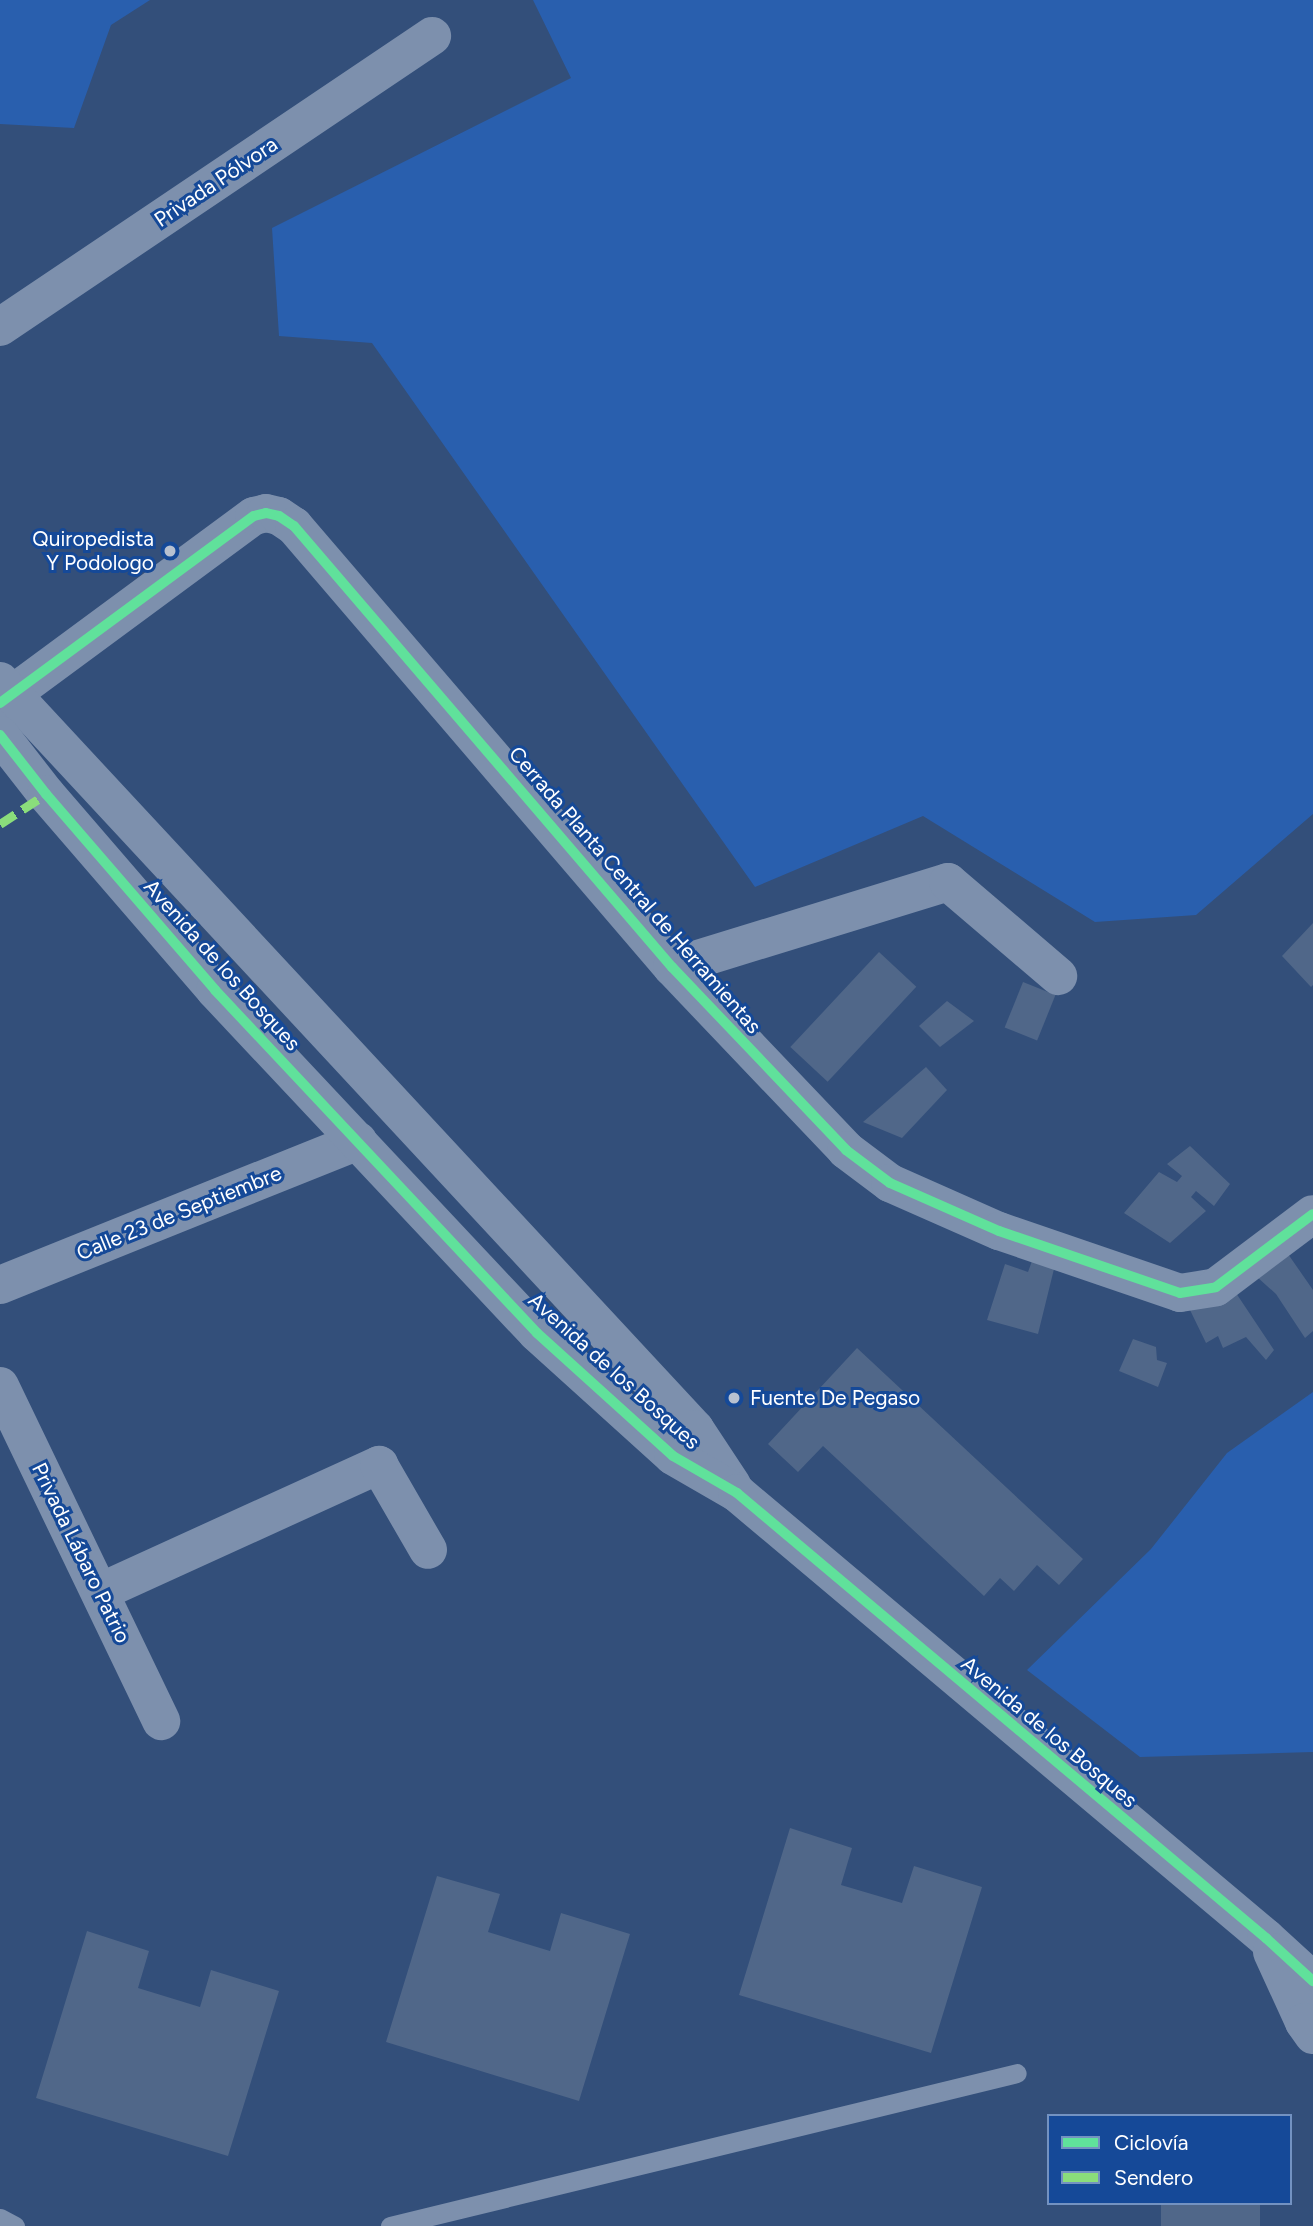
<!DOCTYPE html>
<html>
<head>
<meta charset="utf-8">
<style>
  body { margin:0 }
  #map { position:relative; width:1313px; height:2226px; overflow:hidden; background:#334f7a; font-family:Figtree,sans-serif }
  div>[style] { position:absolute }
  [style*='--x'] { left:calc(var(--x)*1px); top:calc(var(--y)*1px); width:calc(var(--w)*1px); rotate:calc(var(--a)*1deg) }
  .green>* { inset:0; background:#295fae }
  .building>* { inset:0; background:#506789; transform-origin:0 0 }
  .service>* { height:19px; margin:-9.5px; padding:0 9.5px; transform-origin:9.5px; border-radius:9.5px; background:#7d90ad }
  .minor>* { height:38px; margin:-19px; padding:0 19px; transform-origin:19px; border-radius:19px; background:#7d90ad }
  .tertiary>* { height:38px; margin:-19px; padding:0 19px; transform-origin:19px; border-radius:19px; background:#7d90ad }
  .quiet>* { height:9px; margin-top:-4.5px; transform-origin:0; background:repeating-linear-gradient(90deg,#8add7b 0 18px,transparent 0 27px) }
  .cycleway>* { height:10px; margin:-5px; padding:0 5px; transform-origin:5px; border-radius:5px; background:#60e19b }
  .dots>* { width:19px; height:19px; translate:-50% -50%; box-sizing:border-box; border:4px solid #154998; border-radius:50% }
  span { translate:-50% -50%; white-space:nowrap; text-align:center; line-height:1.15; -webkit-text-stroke:6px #154998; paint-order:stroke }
  .street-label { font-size:21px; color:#fff }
  .poi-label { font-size:21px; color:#fff }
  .right { translate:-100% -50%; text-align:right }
  .left { translate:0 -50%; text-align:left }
  .legend { position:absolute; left:1047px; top:2114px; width:245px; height:91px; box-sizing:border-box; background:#154998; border:2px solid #7392c1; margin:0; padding:9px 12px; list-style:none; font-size:21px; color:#fff }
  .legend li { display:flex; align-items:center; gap:14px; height:35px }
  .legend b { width:35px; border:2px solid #7392c1 }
</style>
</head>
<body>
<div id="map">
  <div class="green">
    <i style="clip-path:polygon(0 0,150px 0,111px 25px,74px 128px,0 124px)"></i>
    <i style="clip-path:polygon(533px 0,1313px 0,1313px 814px,1196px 915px,1095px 922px,923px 816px,755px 887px,372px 343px,279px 336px,272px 228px,571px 78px)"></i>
    <i style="clip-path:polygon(1313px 1392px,1313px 1752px,1140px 1757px,1027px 1670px,1151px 1549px,1227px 1453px)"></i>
  </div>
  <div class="building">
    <i style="clip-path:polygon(1313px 923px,1313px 985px,1311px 987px,1282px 956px)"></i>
    <i style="left:879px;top:952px;width:51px;height:130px;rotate:43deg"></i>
    <i style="left:1023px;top:982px;width:35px;height:49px;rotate:22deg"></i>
    <i style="clip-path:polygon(947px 1001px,974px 1021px,940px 1047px,919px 1026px)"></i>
    <i style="clip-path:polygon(926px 1067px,947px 1090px,902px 1138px,863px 1122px)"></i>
    <i style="clip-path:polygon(1190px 1146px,1230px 1184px,1214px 1206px,1196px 1191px,1191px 1197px,1206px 1211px,1170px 1243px,1124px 1213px,1159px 1172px,1177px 1182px,1182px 1176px,1167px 1164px)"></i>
    <i style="clip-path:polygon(1279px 1241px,1313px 1290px,1313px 1331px,1305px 1338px,1276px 1294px,1246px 1267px)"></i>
    <i style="clip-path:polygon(1032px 1261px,1054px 1269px,1038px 1334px,987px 1320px,1005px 1264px,1028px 1272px)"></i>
    <i style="clip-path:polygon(1230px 1284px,1274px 1350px,1266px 1360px,1246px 1337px,1223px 1348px,1218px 1336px,1206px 1343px,1190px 1310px)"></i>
    <i style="clip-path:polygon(1133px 1339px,1156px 1347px,1157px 1360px,1167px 1363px,1158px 1387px,1119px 1371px)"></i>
    <i style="clip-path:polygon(857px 1348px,1083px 1559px,1059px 1585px,1037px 1565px,1014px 1591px,1000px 1578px,984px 1596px,823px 1446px,798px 1472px,768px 1444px)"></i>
    <i style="clip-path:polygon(790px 1828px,852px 1848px,841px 1885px,902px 1903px,914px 1866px,982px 1887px,931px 2053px,739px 1995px)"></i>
    <i style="clip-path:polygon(437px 1876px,500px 1894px,488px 1932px,550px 1951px,561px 1913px,630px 1934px,579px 2101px,386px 2042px)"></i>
    <i style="clip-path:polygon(87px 1931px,149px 1951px,138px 1988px,200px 2007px,211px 1970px,279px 1991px,228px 2156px,36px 2098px)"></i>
    <i style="left:1161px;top:2203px;width:99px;height:24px"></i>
  </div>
  <div class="service">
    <i style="--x:0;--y:2218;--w:17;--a:28"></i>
    <i style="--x:390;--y:2226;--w:645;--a:-13.71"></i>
  </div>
  <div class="minor">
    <i style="--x:0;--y:327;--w:521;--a:-33.96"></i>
    <i style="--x:0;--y:703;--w:315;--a:-36.4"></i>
    <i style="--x:254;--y:516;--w:12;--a:-14"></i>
    <i style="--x:266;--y:513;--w:13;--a:13"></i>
    <i style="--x:279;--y:516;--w:18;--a:34"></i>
    <i style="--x:294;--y:526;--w:581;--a:49.4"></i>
    <i style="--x:672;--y:967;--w:253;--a:46.4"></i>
    <i style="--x:846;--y:1150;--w:55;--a:36.9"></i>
    <i style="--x:890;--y:1183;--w:119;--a:23.8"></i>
    <i style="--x:999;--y:1231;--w:191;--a:18.9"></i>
    <i style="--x:1180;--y:1293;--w:36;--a:-9"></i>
    <i style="--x:1216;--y:1287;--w:121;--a:-37"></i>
    <i style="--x:672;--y:967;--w:289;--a:-17.1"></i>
    <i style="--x:948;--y:882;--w:145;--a:40.5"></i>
    <i style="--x:0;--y:1285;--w:386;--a:-21.9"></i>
    <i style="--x:0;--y:1386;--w:372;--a:64.3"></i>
    <i style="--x:100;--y:1592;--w:307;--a:-24.5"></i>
    <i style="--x:379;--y:1465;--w:98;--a:60"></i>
  </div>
  <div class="tertiary">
    <i style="--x:0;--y:681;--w:1021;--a:47.1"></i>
    <i style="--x:695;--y:1429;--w:67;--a:56.5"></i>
    <i style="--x:0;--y:735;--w:75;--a:52.1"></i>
    <i style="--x:46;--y:794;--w:259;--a:49.2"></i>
    <i style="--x:215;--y:990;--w:470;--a:46.8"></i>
    <i style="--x:537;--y:1333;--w:183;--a:42.1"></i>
    <i style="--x:673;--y:1456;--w:74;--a:30"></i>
    <i style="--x:737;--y:1493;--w:691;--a:40.07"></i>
    <i style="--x:1266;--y:1938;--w:64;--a:42.5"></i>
    <i style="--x:1272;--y:1952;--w:77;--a:65.4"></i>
    <i style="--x:1304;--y:2022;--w:16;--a:55"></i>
  </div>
  <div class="quiet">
    <i style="--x:0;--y:824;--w:55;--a:-33.1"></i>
  </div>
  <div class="cycleway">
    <i style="--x:0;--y:703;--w:315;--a:-36.4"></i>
    <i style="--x:254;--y:516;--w:12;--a:-14"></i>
    <i style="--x:266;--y:513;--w:13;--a:13"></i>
    <i style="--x:279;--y:516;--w:18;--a:34"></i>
    <i style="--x:294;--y:526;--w:581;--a:49.4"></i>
    <i style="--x:672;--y:967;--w:253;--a:46.4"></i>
    <i style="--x:846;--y:1150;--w:55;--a:36.9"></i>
    <i style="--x:890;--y:1183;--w:119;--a:23.8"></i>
    <i style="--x:999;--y:1231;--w:191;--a:18.9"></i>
    <i style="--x:1180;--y:1293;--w:36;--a:-9"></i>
    <i style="--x:1216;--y:1287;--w:121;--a:-37"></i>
    <i style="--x:0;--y:735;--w:75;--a:52.1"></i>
    <i style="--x:46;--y:794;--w:259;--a:49.2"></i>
    <i style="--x:215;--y:990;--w:470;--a:46.8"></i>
    <i style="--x:537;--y:1333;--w:183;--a:42.1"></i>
    <i style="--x:673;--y:1456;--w:74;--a:30"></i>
    <i style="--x:737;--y:1493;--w:691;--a:40.07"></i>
    <i style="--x:1266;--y:1938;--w:64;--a:42.5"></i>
  </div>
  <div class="dots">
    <i style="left:170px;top:551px;background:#b8c1d0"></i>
    <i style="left:734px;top:1398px;background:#b8c1d0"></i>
  </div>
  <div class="street-label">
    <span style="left:216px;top:182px;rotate:-34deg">Privada Pólvora</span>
    <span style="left:635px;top:890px;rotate:49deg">Cerrada Planta Central de Herramientas</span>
    <span style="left:222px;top:965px;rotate:48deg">Avenida de los Bosques</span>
    <span style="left:179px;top:1213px;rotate:-22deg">Calle 23 de Septiembre</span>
    <span style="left:614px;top:1371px;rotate:42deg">Avenida de los Bosques</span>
    <span style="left:81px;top:1553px;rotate:64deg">Privada Lábaro Patrio</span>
    <span style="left:1049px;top:1732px;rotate:40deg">Avenida de los Bosques</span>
  </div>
  <div class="poi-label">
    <span class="right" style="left:154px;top:551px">Quiropedista<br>Y Podologo</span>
    <span class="left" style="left:750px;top:1398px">Fuente De Pegaso</span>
  </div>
  <ul class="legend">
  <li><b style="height:9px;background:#60e19b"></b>Ciclovía</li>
  <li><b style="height:9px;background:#8add7b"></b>Sendero</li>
  </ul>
</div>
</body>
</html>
